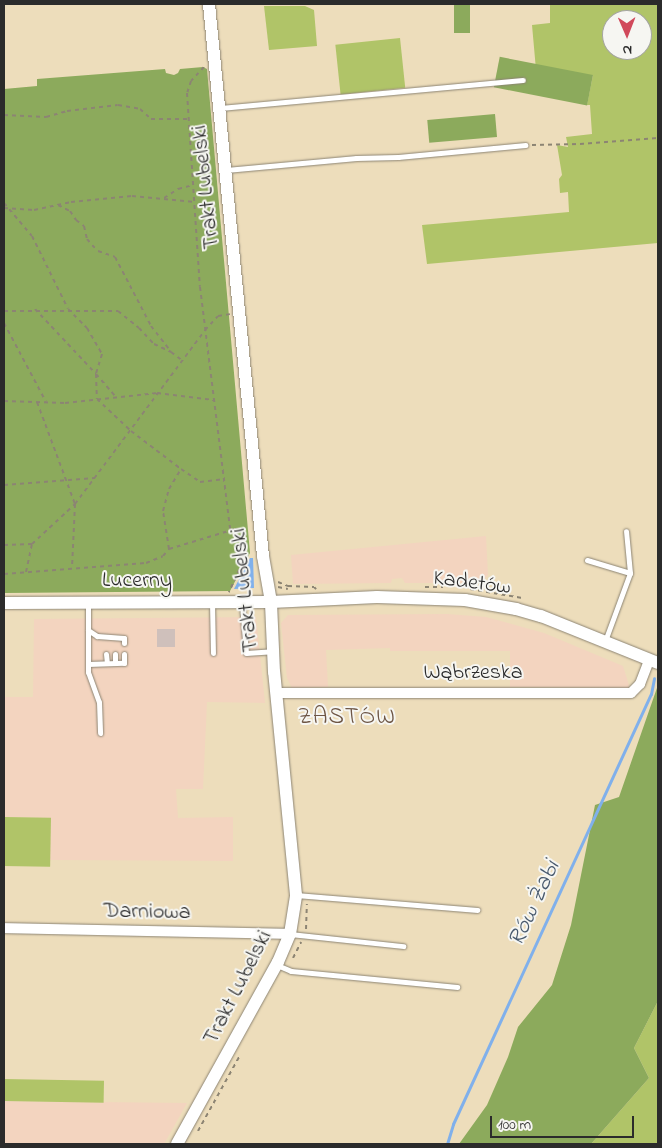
<!DOCTYPE html>
<html>
<head>
<meta charset="utf-8">
<style>
  body { margin:0 }
  #map { position:relative; width:662px; height:1148px; overflow:hidden; background:#edddbb; font-family:"Indie Flower",sans-serif }
  div>[style] { position:absolute }
  [style*='--x'] { left:calc(var(--x)*1px); top:calc(var(--y)*1px); width:calc(var(--w)*1px); rotate:calc(var(--a)*1deg) }
  .built>* { inset:0; background:#f3d4bf }
  .industrial>* { inset:0; background:#cfc0bb; transform-origin:0 0 }
  .green>* { inset:0; background:#b0c468; transform-origin:0 0 }
  .forest>* { inset:0; background:#8caa5c; transform-origin:0 0 }
  .water>* { inset:0; background:#80b0eb }
  .stream>* { height:3px; margin:-1.5px; padding:0 1.5px; transform-origin:1.5px; border-radius:1.5px; background:#80b0eb }
  .path>* { height:2px; margin-top:-1px; transform-origin:0; background:repeating-linear-gradient(90deg,#8c8473 0 4px,transparent 0 8px) }
  .roads { filter:drop-shadow(0 0 1px #8c8473) drop-shadow(0 0 1px #8c8473) }
  .service>* { height:5px; margin:-2.5px; padding:0 2.5px; transform-origin:2.5px; border-radius:2.5px; background:#fff }
  .minor>* { height:10px; margin:-5px; padding:0 5px; transform-origin:5px; border-radius:5px; background:#fff }
  .tertiary>* { height:12px; margin:-6px; padding:0 6px; transform-origin:6px; border-radius:6px; background:#fff }
  span { translate:-50% -50%; white-space:nowrap; text-align:center; line-height:1.15; -webkit-text-stroke:4px #f6f6f2; paint-order:stroke }
  .street-label { font-size:22px; color:#2b2b2b }
  .neighbourhood-label { font-size:24px; color:#6e5645; letter-spacing:1px }
  .water-label { font-size:24px; color:#495a6e; font-style:italic }
  .frame { position:absolute; inset:0; border:5px solid #2b2b2b; pointer-events:none }
  .north { position:absolute; left:602px; top:10px; width:50px; height:50px; box-sizing:border-box; background:#f6f6f2; border:1px solid #a5a5a2; border-radius:50%; rotate:179deg; font-size:14px; font-weight:700; line-height:20px; text-align:center; color:#2b2b2b }
  .north::after { content:''; display:block; margin:auto; width:18px; height:22px; background:#d1495b; clip-path:polygon(50% 0,100% 100%,50% 72%,0 100%) }
  .scale { position:absolute; left:490px; top:1116px; width:144px; height:22px; box-sizing:border-box; border:2px solid #2b2b2b; border-top:0; padding-left:6px; font-size:15px; line-height:18px; white-space:nowrap; color:#2b2b2b; -webkit-text-stroke:4px #f6f6f2; paint-order:stroke }
</style>
</head>
<body>
<div id="map">
  <div class="built">
    <i style="clip-path:polygon(486px 536px,488px 575px,481px 583px,405px 583px,402px 578px,392px 579px,391px 583px,293px 584px,291px 555px)"></i>
    <i style="clip-path:polygon(447px 614px,486px 617px,544px 633px,623px 666px,630px 688px,510px 687px,510px 651px,390px 651px,390px 648px,326px 650px,328px 687px,292px 688px,287px 678px,281px 623px,288px 615px)"></i>
    <i style="clip-path:polygon(256px 617px,265px 703px,207px 702px,203px 789px,176px 789px,178px 818px,233px 817px,233px 861px,50px 860px,50px 818px,4px 817px,4px 697px,33px 697px,34px 619px)"></i>
    <i style="clip-path:polygon(4px 1101px,187px 1103px,164px 1144px,4px 1144px)"></i>
  </div>
  <div class="industrial">
    <i style="left:175px;top:629px;width:18px;height:18px;rotate:90deg"></i>
  </div>
  <div class="green">
    <i style="clip-path:polygon(evenodd,550px 4px,658px 4px,658px 243px,427px 264px,422px 225px,569px 212px,568px 192px,560px 193px,559px 179px,562px 175px,557px 145px,568px 147px,566px 137px,592px 134px,590px 105px,587px 105px,593px 75px,537px 81px,532px 25px,550px 23px,550px 4px,612px 20px,642px 20px,642px 50px,612px 50px,612px 20px)"></i>
    <i style="clip-path:polygon(264px 6px,305px 6px,314px 10px,317px 46px,269px 50px)"></i>
    <i style="left:400px;top:38px;width:50px;height:65px;rotate:84deg"></i>
    <i style="left:4px;top:817px;width:47px;height:49px;rotate:1deg"></i>
    <i style="clip-path:polygon(658px 1001px,658px 1144px,591px 1144px,649px 1078px,634px 1048px)"></i>
    <i style="left:4px;top:1079px;width:100px;height:22px;rotate:1deg"></i>
  </div>
  <div class="forest">
    <i style="left:454px;top:4px;width:16px;height:29px"></i>
    <i style="clip-path:polygon(203px 67px,207px 69px,250px 553px,230px 591px,4px 593px,4px 89px,37px 86px,37px 79px,165px 69px,166px 73px,174px 75px,178px 73px,180px 69px)"></i>
    <i style="left:593px;top:75px;width:31px;height:95px;rotate:101deg"></i>
    <i style="left:495px;top:114px;width:23px;height:68px;rotate:85deg"></i>
    <i style="clip-path:polygon(658px 685px,658px 1001px,634px 1048px,649px 1078px,591px 1144px,459px 1144px,487px 1105px,508px 1057px,518px 1027px,552px 985px,571px 925px,595px 805px,619px 797px)"></i>
  </div>
  <div class="water">
    <i style="clip-path:polygon(250px 558px,253px 558px,254px 588px,234px 589px)"></i>
  </div>
  <div class="stream">
    <i style="--x:447;--y:1144;--w:21;--a:-73"></i>
    <i style="--x:453;--y:1124;--w:473;--a:-65.3"></i>
    <i style="--x:651;--y:694;--w:16;--a:-79"></i>
  </div>
  <div class="path">
    <i style="--x:204;--y:67;--w:19;--a:133"></i>
    <i style="--x:191;--y:81;--w:13;--a:108"></i>
    <i style="--x:187;--y:93;--w:194;--a:86.2"></i>
    <i style="--x:200;--y:287;--w:244;--a:82.9"></i>
    <i style="--x:4;--y:115;--w:42;--a:2.7"></i>
    <i style="--x:46;--y:117;--w:22;--a:-16"></i>
    <i style="--x:67;--y:111;--w:51;--a:-6.7"></i>
    <i style="--x:118;--y:105;--w:22;--a:10"></i>
    <i style="--x:140;--y:109;--w:15;--a:42"></i>
    <i style="--x:151;--y:119;--w:37;--a:0"></i>
    <i style="--x:532;--y:145;--w:48;--a:-1.2"></i>
    <i style="--x:580;--y:144;--w:78;--a:-4.4"></i>
    <i style="--x:164;--y:198;--w:17;--a:-33"></i>
    <i style="--x:178;--y:189;--w:16;--a:-15"></i>
    <i style="--x:4;--y:203;--w:43;--a:49.7"></i>
    <i style="--x:32;--y:236;--w:81;--a:63.7"></i>
    <i style="--x:68;--y:309;--w:27;--a:45"></i>
    <i style="--x:87;--y:328;--w:30;--a:60"></i>
    <i style="--x:102;--y:354;--w:21;--a:107"></i>
    <i style="--x:96;--y:374;--w:30;--a:49"></i>
    <i style="--x:58;--y:205;--w:13;--a:27"></i>
    <i style="--x:70;--y:211;--w:11;--a:56"></i>
    <i style="--x:76;--y:220;--w:10;--a:37"></i>
    <i style="--x:84;--y:226;--w:13;--a:77"></i>
    <i style="--x:87;--y:239;--w:8;--a:50"></i>
    <i style="--x:92;--y:245;--w:8;--a:45"></i>
    <i style="--x:98;--y:251;--w:18;--a:19"></i>
    <i style="--x:115;--y:257;--w:78;--a:62.4"></i>
    <i style="--x:151;--y:326;--w:31;--a:52"></i>
    <i style="--x:4;--y:208;--w:30;--a:4"></i>
    <i style="--x:34;--y:210;--w:38;--a:-12"></i>
    <i style="--x:71;--y:202;--w:61;--a:-5.6"></i>
    <i style="--x:132;--y:196;--w:63;--a:5.4"></i>
    <i style="--x:35;--y:309;--w:89;--a:46.8"></i>
    <i style="--x:96;--y:374;--w:25;--a:88"></i>
    <i style="--x:97;--y:399;--w:47;--a:43.3"></i>
    <i style="--x:131;--y:431;--w:63;--a:37.2"></i>
    <i style="--x:4;--y:311;--w:114;--a:0"></i>
    <i style="--x:118;--y:311;--w:27;--a:39"></i>
    <i style="--x:139;--y:328;--w:22;--a:47"></i>
    <i style="--x:154;--y:344;--w:19;--a:25"></i>
    <i style="--x:171;--y:352;--w:15;--a:37"></i>
    <i style="--x:4;--y:323;--w:89;--a:62"></i>
    <i style="--x:4;--y:401;--w:61;--a:1.9"></i>
    <i style="--x:65;--y:403;--w:93;--a:-6.2"></i>
    <i style="--x:157;--y:393;--w:57;--a:7"></i>
    <i style="--x:37;--y:402;--w:109;--a:69.6"></i>
    <i style="--x:75;--y:504;--w:64;--a:92.7"></i>
    <i style="--x:4;--y:485;--w:91;--a:-4.4"></i>
    <i style="--x:4;--y:545;--w:28;--a:-2"></i>
    <i style="--x:169;--y:549;--w:38;--a:-99"></i>
    <i style="--x:163;--y:511;--w:23;--a:-75"></i>
    <i style="--x:169;--y:489;--w:23;--a:-59"></i>
    <i style="--x:181;--y:469;--w:23;--a:34"></i>
    <i style="--x:200;--y:482;--w:23;--a:-7"></i>
    <i style="--x:26;--y:572;--w:29;--a:-78"></i>
    <i style="--x:32;--y:544;--w:59;--a:-42.9"></i>
    <i style="--x:75;--y:504;--w:217;--a:-53.2"></i>
    <i style="--x:205;--y:330;--w:19;--a:-47"></i>
    <i style="--x:218;--y:316;--w:12;--a:-9"></i>
    <i style="--x:4;--y:574;--w:142;--a:-4.4"></i>
    <i style="--x:146;--y:563;--w:18;--a:-22"></i>
    <i style="--x:163;--y:556;--w:9;--a:-49"></i>
    <i style="--x:169;--y:549;--w:69;--a:-16.9"></i>
    <i style="--x:235;--y:529;--w:9;--a:13"></i>
    <i style="--x:244;--y:531;--w:24;--a:85"></i>
    <i style="--x:246;--y:555;--w:41;--a:114.7"></i>
    <i style="--x:278;--y:582;--w:11;--a:22"></i>
    <i style="--x:288;--y:586;--w:26;--a:2"></i>
    <i style="--x:314;--y:587;--w:3;--a:45"></i>
    <i style="--x:278;--y:587;--w:10;--a:11"></i>
    <i style="--x:425;--y:587;--w:18;--a:0"></i>
    <i style="--x:470;--y:589;--w:53;--a:9.8"></i>
    <i style="--x:306;--y:929;--w:25;--a:-88"></i>
    <i style="--x:293;--y:958;--w:18;--a:-63"></i>
    <i style="--x:198;--y:1131;--w:85;--a:-61"></i>
  </div>
  <div class="roads">
    <div class="service">
      <i style="--x:220;--y:108;--w:304;--a:-5.3"></i>
      <i style="--x:226;--y:170;--w:131;--a:-5.3"></i>
      <i style="--x:356;--y:158;--w:42;--a:-1.4"></i>
      <i style="--x:398;--y:157;--w:128;--a:-5.4"></i>
      <i style="--x:587;--y:560;--w:45;--a:16.8"></i>
      <i style="--x:212;--y:602;--w:51;--a:88.9"></i>
      <i style="--x:88;--y:603;--w:69;--a:90"></i>
      <i style="--x:88;--y:672;--w:32;--a:70"></i>
      <i style="--x:99;--y:702;--w:31;--a:88"></i>
      <i style="--x:242;--y:604;--w:49;--a:85.3"></i>
      <i style="--x:246;--y:653;--w:26;--a:-4"></i>
      <i style="--x:88;--y:630;--w:11;--a:34"></i>
      <i style="--x:97;--y:636;--w:27;--a:4"></i>
      <i style="--x:124;--y:638;--w:5;--a:90"></i>
      <i style="--x:605;--y:641;--w:72;--a:-69.8"></i>
      <i style="--x:630;--y:573;--w:42;--a:-95.4"></i>
      <i style="--x:106;--y:654;--w:9;--a:84"></i>
      <i style="--x:115;--y:663;--w:9;--a:-90"></i>
      <i style="--x:88;--y:664;--w:36;--a:-2"></i>
      <i style="--x:124;--y:663;--w:9;--a:-90"></i>
      <i style="--x:296;--y:895;--w:182;--a:4.7"></i>
      <i style="--x:290;--y:934;--w:114;--a:6.1"></i>
      <i style="--x:277;--y:965;--w:15;--a:23"></i>
      <i style="--x:291;--y:971;--w:167;--a:5.5"></i>
    </div>
    <div class="minor">
      <i style="--x:277;--y:693;--w:354;--a:0"></i>
      <i style="--x:631;--y:693;--w:13;--a:-45"></i>
      <i style="--x:640;--y:684;--w:26;--a:-69"></i>
      <i style="--x:4;--y:928;--w:286;--a:1.2"></i>
    </div>
    <div class="tertiary">
      <i style="--x:4;--y:603;--w:267;--a:-0.2"></i>
      <i style="--x:271;--y:602;--w:106;--a:-2.7"></i>
      <i style="--x:377;--y:597;--w:88;--a:2"></i>
      <i style="--x:465;--y:600;--w:52;--a:10"></i>
      <i style="--x:516;--y:609;--w:26;--a:16"></i>
      <i style="--x:541;--y:616;--w:126;--a:21.9"></i>
      <i style="--x:177;--y:1144;--w:208;--a:-61"></i>
      <i style="--x:278;--y:962;--w:30;--a:-67"></i>
      <i style="--x:290;--y:934;--w:39;--a:-81"></i>
      <i style="--x:296;--y:895;--w:224;--a:-95.6"></i>
      <i style="--x:274;--y:672;--w:70;--a:-92.5"></i>
      <i style="--x:271;--y:602;--w:47;--a:-99.9"></i>
      <i style="--x:263;--y:556;--w:555;--a:-95.59"></i>
    </div>
  </div>
  <div class="street-label">
    <span style="left:207px;top:187px;rotate:-96deg">Trakt Lubelski</span>
    <span style="left:137px;top:582px">Lucerny</span>
    <span style="left:472px;top:584px;rotate:7deg">Kadetów</span>
    <span style="left:246px;top:590px;rotate:-96deg">Trakt Lubelski</span>
    <span style="left:473px;top:674px">Wąbrzeska</span>
    <span style="left:147px;top:913px;rotate:1deg">Darniowa</span>
    <span style="left:239px;top:988px;rotate:-63deg">Trakt Lubelski</span>
  </div>
  <div class="neighbourhood-label">
    <span style="left:347px;top:718px">ZASTÓW</span>
  </div>
  <div class="water-label">
    <span style="left:535px;top:904px;rotate:-65deg">Rów Żabi</span>
  </div>
  <div class="frame"></div>
  <div class="north">N</div>
  <div class="scale">100 m</div>
</div>
</body>
</html>
